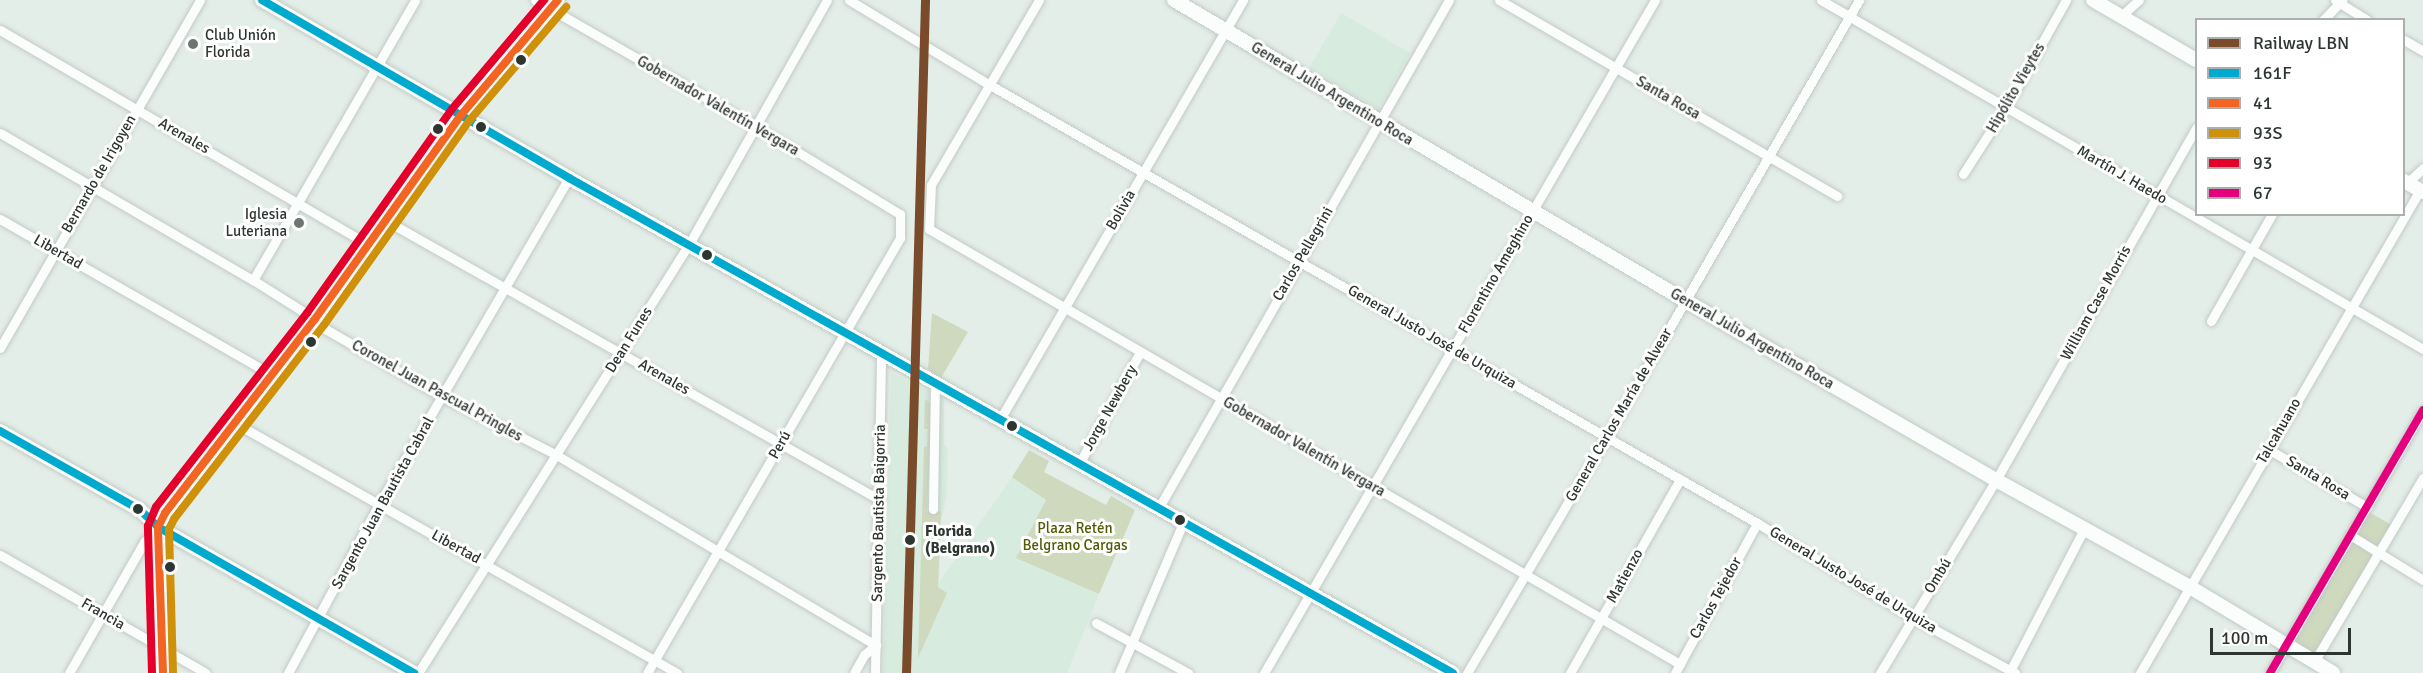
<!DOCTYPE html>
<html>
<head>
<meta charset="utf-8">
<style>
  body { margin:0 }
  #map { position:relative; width:2423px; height:673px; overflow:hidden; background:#e4eee8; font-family:Signika,sans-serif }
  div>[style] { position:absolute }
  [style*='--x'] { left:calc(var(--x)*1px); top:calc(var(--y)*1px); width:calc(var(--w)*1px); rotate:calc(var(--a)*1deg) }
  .built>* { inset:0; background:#d7ebdf; transform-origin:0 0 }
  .green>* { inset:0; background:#cfd9be }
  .roads { filter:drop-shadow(0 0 2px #c2cac5) drop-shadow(0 0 2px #c2cac5) }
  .street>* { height:9px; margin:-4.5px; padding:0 4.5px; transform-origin:4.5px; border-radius:4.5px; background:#fbfcfc }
  .secondary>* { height:14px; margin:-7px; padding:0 7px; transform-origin:7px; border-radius:7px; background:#fbfcfc }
  .bus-1>* { height:8px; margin:-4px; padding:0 4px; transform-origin:4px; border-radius:4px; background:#00a9ce }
  .bus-2>* { height:8px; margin:-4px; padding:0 4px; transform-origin:4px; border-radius:4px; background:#f26522 }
  .bus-3>* { height:8px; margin:-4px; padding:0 4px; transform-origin:4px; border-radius:4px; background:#cf900a }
  .bus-4>* { height:8px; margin:-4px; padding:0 4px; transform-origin:4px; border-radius:4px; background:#e4002b }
  .bus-5>* { height:8px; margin:-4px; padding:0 4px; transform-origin:4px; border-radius:4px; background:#e5007d }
  .rail-1>* { height:9px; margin:-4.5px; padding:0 4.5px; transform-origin:4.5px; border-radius:4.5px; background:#7a4b2a }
  .dots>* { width:16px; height:16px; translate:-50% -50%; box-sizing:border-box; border:3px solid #fff; border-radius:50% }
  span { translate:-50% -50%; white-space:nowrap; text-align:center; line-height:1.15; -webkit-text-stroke:6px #fff; paint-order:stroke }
  .poi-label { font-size:15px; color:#2e3631 }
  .left { translate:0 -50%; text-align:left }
  .right { translate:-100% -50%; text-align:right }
  .street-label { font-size:15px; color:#2e3631 }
  .park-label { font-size:15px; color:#515c04 }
  .stop-label { font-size:15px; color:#2e3631; font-weight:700 }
  .legend { position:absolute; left:2195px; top:18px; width:210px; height:198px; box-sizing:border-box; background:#fff; border:2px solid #abafad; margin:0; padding:8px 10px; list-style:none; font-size:18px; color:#2e3631 }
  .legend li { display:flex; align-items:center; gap:12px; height:30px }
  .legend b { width:30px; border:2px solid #abafad }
  .scale { position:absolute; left:2210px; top:628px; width:141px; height:27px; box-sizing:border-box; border:3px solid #2e3631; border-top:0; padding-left:8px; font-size:18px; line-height:21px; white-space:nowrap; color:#2e3631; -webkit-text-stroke:4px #fff; paint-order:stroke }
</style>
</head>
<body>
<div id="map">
  <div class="built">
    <i style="left:1341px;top:13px;width:80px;height:64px;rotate:30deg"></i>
    <i style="clip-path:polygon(891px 373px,944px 399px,944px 445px,948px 449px,947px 494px,941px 523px,939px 582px,1012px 477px,1046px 500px,1017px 558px,1099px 594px,1067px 673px,883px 673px)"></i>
  </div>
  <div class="green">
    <i style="clip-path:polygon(932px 313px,968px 332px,941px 378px,928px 369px)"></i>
    <i style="clip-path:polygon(925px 399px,932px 404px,927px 512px,941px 511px,938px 587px,947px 593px,918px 658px,924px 447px,927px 447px,928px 429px,924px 429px)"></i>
    <i style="clip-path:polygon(1029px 450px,1049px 461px,1044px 472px,1106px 505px,1111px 496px,1135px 510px,1099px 594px,1016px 558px,1046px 500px,1012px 477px)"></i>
    <i style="clip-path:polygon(2367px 511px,2392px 525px,2376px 548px,2356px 536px)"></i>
    <i style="clip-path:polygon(2354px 541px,2373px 552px,2373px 556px,2317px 653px,2313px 653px,2293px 639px,2350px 542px)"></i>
  </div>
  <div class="roads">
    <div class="street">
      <i style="--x:535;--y:0;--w:254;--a:29.8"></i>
      <i style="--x:755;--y:126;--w:170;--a:31.3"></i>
      <i style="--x:900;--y:214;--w:24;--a:90"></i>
      <i style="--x:900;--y:238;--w:503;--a:120.18"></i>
      <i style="--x:849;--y:0;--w:165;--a:31.1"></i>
      <i style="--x:990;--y:85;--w:883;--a:29.73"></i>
      <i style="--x:1757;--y:523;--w:183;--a:31.3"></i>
      <i style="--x:1913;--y:618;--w:116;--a:28.3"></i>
      <i style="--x:1039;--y:0;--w:214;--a:120.3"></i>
      <i style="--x:931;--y:185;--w:44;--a:92.6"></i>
      <i style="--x:929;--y:229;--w:868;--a:30.08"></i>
      <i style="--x:1499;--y:0;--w:391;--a:30.1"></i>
      <i style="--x:1821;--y:0;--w:696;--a:30.1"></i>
      <i style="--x:2335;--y:0;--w:38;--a:32"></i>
      <i style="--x:2121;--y:16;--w:24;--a:-42"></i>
      <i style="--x:2323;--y:20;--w:28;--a:-46"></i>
      <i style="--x:0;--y:30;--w:426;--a:30.2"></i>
      <i style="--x:2404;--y:40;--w:22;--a:30"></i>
      <i style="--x:0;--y:133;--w:293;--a:30.2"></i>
      <i style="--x:253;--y:280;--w:73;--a:32.2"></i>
      <i style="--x:315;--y:319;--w:16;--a:43"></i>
      <i style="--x:327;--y:330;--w:134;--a:30"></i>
      <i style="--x:443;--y:397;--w:126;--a:27"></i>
      <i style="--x:555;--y:454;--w:374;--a:30.8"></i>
      <i style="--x:1963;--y:174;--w:80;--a:-57.3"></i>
      <i style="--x:2006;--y:107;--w:123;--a:-60.7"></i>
      <i style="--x:2407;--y:183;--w:22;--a:-43"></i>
      <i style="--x:0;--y:219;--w:314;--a:29.8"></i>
      <i style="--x:385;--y:220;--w:569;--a:29.49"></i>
      <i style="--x:253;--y:280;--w:323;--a:-59.9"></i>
      <i style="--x:2211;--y:321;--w:123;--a:-60.3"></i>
      <i style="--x:0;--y:348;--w:401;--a:-60.1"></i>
      <i style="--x:999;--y:421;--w:487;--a:-59.9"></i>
      <i style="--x:235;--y:423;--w:508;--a:29.49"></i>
      <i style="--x:2268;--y:449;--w:115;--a:30.4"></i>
      <i style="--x:1079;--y:464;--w:128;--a:-61.4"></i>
      <i style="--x:933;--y:509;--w:124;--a:-89.1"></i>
      <i style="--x:1158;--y:509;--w:586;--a:-60.24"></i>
      <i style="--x:2350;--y:535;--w:86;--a:31.7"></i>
      <i style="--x:0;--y:555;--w:237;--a:29.8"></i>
      <i style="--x:1096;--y:623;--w:105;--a:28.5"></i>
      <i style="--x:2314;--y:662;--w:214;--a:-59.4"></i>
      <i style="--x:69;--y:673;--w:151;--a:-60.2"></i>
      <i style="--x:144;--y:542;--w:21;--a:-47"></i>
      <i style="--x:288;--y:673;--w:192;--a:-61.7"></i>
      <i style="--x:379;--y:504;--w:377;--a:-59.8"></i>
      <i style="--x:418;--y:673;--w:507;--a:-57.72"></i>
      <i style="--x:689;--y:244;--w:280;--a:-60.5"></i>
      <i style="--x:854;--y:673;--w:21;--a:-61"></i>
      <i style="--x:864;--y:655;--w:16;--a:-40"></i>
      <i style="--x:875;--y:673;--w:319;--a:-88.9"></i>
      <i style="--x:1119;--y:673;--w:163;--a:-66.9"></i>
      <i style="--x:1264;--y:673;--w:778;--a:-59.84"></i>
      <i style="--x:1467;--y:673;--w:273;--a:-59.4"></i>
      <i style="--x:1606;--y:438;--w:506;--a:-59.99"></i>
      <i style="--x:1570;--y:673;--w:223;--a:-60.4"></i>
      <i style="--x:1675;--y:673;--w:171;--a:-61.3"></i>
      <i style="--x:1880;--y:673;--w:225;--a:-59"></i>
      <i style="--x:1996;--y:480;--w:405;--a:-60.4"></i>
      <i style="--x:2009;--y:673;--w:162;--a:-62.5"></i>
      <i style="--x:2140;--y:673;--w:558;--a:-59.9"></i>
      <i style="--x:2270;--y:673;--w:304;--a:-59.8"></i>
    </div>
    <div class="secondary">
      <i style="--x:262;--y:0;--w:355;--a:30.1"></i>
      <i style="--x:569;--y:178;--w:1013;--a:29.25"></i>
      <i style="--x:1174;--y:0;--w:594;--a:30.45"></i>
      <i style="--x:1686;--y:301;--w:358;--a:30"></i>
      <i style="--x:1996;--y:480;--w:222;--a:28.9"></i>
      <i style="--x:2190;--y:587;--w:167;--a:31"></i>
      <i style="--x:2093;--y:0;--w:119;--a:30.2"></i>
      <i style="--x:2404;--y:181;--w:22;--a:30"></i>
      <i style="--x:0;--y:431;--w:161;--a:29.4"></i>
      <i style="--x:140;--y:510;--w:25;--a:43"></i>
      <i style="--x:158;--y:527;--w:295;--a:29.7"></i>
      <i style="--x:163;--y:673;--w:146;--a:-92"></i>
      <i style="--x:158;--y:527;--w:16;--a:-63"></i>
      <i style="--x:165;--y:513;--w:245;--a:-52.3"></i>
      <i style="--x:315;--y:319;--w:251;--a:-54.4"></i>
      <i style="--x:461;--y:115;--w:150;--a:-49.9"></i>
    </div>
  </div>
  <div class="bus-1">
    <i style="--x:262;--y:0;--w:355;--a:30.1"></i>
    <i style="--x:569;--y:178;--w:1013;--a:29.25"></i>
    <i style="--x:0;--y:431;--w:161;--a:29.4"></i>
    <i style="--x:140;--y:510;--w:25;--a:43"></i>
    <i style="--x:158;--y:527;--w:295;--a:29.7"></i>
  </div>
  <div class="bus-2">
    <i style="--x:163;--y:673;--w:146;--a:-92"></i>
    <i style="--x:158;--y:527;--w:16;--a:-63"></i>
    <i style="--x:165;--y:513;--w:245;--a:-52.3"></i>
    <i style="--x:315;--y:319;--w:251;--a:-54.4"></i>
    <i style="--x:461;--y:115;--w:150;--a:-49.9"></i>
  </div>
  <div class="bus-3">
    <i style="--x:173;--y:673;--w:144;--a:-91.6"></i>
    <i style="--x:169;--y:529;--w:11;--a:-63"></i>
    <i style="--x:174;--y:519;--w:245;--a:-52.3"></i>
    <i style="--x:324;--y:325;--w:250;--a:-54.6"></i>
    <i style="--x:469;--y:121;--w:150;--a:-49.6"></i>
  </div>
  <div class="bus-4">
    <i style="--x:152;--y:673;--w:147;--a:-91.6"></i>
    <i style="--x:148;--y:526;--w:21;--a:-67"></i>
    <i style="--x:156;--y:507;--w:246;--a:-52.1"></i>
    <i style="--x:307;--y:313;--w:250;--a:-54.6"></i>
    <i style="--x:452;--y:109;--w:143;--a:-49.8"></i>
  </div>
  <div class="bus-5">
    <i style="--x:2270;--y:673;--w:304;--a:-59.8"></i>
  </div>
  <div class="rail-1">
    <i style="--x:906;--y:673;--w:673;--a:-88.38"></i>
  </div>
  <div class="dots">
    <i style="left:193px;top:44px;background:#6e7671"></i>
    <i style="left:521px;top:60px;background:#2e3631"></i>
    <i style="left:481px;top:127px;background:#2e3631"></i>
    <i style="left:438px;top:129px;background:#2e3631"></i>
    <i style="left:299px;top:223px;background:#6e7671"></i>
    <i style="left:707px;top:255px;background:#2e3631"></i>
    <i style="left:311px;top:342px;background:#2e3631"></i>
    <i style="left:1012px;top:426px;background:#2e3631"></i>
    <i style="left:138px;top:509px;background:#2e3631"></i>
    <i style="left:1180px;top:520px;background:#2e3631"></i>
    <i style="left:910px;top:540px;background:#2e3631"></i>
    <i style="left:170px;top:567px;background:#2e3631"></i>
  </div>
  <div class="poi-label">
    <span class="left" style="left:205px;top:44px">Club Unión<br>Florida</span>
    <span class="right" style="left:287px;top:223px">Iglesia<br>Luteriana</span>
  </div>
  <div class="street-label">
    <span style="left:2016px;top:88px;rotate:-60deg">Hipólito Vieytes</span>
    <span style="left:1332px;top:94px;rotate:31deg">General Julio Argentino Roca</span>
    <span style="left:1668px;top:98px;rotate:30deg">Santa Rosa</span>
    <span style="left:718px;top:106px;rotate:30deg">Gobernador Valentín Vergara</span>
    <span style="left:184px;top:136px;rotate:30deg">Arenales</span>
    <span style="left:99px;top:174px;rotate:-60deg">Bernardo de Irigoyen</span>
    <span style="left:2122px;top:175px;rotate:30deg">Martín J. Haedo</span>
    <span style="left:1121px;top:210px;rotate:-60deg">Bolivia</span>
    <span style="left:58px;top:252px;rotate:30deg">Libertad</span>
    <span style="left:1303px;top:254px;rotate:-60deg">Carlos Pellegrini</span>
    <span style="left:1496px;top:274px;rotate:-60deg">Florentino Ameghino</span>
    <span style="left:2096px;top:303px;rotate:-61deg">William Case Morris</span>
    <span style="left:1432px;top:337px;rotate:30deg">General Justo José de Urquiza</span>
    <span style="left:1752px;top:339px;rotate:30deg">General Julio Argentino Roca</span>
    <span style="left:629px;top:340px;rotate:-58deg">Dean Funes</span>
    <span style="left:664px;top:377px;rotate:30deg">Arenales</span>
    <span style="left:437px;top:391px;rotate:29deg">Coronel Juan Pascual Pringles</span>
    <span style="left:1110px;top:408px;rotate:-61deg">Jorge Newbery</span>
    <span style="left:1619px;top:415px;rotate:-60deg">General Carlos María de Alvear</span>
    <span style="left:2279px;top:431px;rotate:-60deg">Talcahuano</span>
    <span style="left:780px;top:445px;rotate:-61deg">Perú</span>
    <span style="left:1304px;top:447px;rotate:30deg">Gobernador Valentín Vergara</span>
    <span style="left:2318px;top:478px;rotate:31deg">Santa Rosa</span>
    <span style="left:383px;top:503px;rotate:-61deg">Sargento Juan Bautista Cabral</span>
    <span style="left:879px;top:513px;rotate:-89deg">Sargento Bautista Baigorria</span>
    <span style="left:456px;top:547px;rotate:29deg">Libertad</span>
    <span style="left:1625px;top:576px;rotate:-61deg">Matienzo</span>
    <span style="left:1938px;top:576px;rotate:-59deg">Ombú</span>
    <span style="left:1853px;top:580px;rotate:31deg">General Justo José de Urquiza</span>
    <span style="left:1716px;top:598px;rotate:-61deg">Carlos Tejedor</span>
    <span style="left:103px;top:614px;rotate:30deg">Francia</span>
  </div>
  <div class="park-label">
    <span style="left:1075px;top:537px">Plaza Retén<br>Belgrano Cargas</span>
  </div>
  <div class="stop-label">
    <span class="left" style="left:925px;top:540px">Florida<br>(Belgrano)</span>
  </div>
  <ul class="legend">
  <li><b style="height:8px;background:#7a4b2a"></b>Railway LBN</li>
  <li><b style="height:8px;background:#00a9ce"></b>161F</li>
  <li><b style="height:8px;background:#f26522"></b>41</li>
  <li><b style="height:8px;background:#cf900a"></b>93S</li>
  <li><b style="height:8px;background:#e4002b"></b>93</li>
  <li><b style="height:8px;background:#e5007d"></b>67</li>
  </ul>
  <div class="scale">100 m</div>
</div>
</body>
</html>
